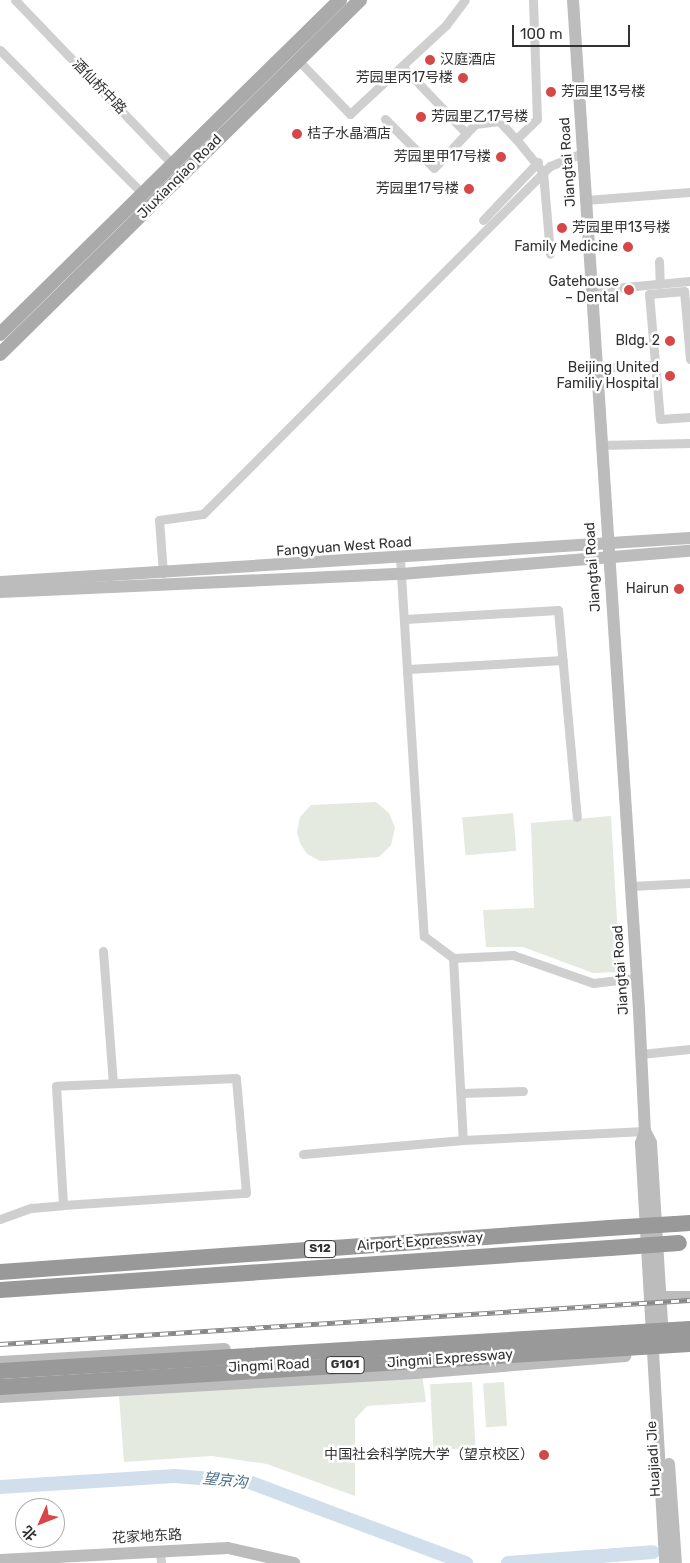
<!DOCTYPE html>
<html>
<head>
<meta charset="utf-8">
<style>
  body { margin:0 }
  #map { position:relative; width:690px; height:1563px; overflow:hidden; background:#fff; font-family:Rubik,"Noto Sans SC",sans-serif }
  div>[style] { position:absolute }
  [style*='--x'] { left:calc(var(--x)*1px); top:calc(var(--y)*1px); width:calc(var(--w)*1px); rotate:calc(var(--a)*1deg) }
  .green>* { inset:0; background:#e4eadf; transform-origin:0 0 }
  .river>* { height:14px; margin:-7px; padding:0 7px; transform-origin:7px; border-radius:7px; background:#d0dfeb }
  .street>* { height:9px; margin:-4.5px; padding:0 4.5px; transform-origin:4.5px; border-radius:4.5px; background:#cfcfcf }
  .secondary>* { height:12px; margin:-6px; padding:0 6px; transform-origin:6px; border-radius:6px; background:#bcbcbc }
  .primary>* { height:14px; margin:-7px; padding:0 7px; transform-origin:7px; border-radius:7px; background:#aaa }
  .highway>* { height:16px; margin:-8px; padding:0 8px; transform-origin:8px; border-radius:8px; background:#999 }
  .rail>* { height:4.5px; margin-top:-2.25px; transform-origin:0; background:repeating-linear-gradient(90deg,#fff 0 8px,#878787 0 16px); box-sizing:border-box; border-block:1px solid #878787 }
  .highway-bridge>* { height:16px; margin:-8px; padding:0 8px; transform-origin:8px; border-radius:8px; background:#999 }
  .dots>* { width:14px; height:14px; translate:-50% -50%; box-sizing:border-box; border:2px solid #fff; border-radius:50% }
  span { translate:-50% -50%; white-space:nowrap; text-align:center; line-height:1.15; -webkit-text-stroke:5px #fff; paint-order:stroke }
  .shield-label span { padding:1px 4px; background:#fff; border:1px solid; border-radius:4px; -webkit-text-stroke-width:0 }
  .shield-label { font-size:12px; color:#323232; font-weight:700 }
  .poi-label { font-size:14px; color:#323232 }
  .left { translate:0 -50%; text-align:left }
  .right { translate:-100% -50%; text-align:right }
  .street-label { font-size:14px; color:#323232 }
  .water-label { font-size:15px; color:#466d8e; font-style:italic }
  .north { position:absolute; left:15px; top:1498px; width:50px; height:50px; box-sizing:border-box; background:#fff; border:1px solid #adadad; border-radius:50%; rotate:226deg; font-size:14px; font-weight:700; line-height:20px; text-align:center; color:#323232 }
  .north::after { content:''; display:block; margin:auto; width:18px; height:22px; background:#d64748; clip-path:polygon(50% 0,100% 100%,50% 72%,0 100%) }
  .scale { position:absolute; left:512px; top:25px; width:118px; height:22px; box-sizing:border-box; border:2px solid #323232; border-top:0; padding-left:6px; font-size:15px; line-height:18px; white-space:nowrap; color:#323232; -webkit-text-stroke:4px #fff; paint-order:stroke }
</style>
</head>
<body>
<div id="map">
  <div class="green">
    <i style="clip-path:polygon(376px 802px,389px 813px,395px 828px,391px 845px,379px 857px,320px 861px,307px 854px,300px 843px,297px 832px,300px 817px,311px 805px)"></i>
    <i style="left:513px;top:813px;width:38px;height:51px;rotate:85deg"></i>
    <i style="clip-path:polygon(611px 816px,620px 972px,593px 973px,523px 947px,486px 947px,483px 910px,534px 908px,531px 823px)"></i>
    <i style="clip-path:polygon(421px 1368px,426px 1402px,367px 1406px,355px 1419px,355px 1496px,267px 1464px,212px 1456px,124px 1462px,118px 1383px)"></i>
    <i style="left:472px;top:1382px;width:66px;height:42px;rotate:87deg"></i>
    <i style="left:504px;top:1382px;width:44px;height:21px;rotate:86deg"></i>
  </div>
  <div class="river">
    <i style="--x:0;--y:1487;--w:175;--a:-3.6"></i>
    <i style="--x:175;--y:1476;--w:74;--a:4.6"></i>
    <i style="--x:249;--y:1482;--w:232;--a:20.5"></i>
    <i style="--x:508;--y:1563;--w:145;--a:-4.3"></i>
  </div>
  <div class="street">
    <i style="--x:15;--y:0;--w:241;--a:46.2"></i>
    <i style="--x:533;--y:0;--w:119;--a:88.1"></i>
    <i style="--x:537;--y:119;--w:29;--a:136"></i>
    <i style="--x:516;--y:139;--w:43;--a:50.7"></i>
    <i style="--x:543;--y:172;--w:82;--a:85.1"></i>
    <i style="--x:0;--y:50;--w:202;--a:45.2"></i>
    <i style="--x:298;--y:60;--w:75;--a:46.1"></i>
    <i style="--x:350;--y:114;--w:131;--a:-42.8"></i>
    <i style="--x:446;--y:25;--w:31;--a:-53"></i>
    <i style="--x:402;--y:66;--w:93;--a:46.3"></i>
    <i style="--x:385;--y:119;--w:69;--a:45"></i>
    <i style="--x:434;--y:168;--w:60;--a:-47"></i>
    <i style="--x:475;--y:124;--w:24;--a:-7"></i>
    <i style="--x:499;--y:121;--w:25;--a:47"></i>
    <i style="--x:586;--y:200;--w:104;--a:-4.4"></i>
    <i style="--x:483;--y:220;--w:80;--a:-46.5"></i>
    <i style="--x:659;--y:261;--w:23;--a:88"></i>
    <i style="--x:593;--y:290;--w:97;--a:-5.3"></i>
    <i style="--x:690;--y:359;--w:68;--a:-95"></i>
    <i style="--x:684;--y:291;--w:35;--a:175"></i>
    <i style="--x:649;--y:294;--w:125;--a:85"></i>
    <i style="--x:660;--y:419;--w:30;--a:-4"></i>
    <i style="--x:597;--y:368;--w:58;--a:-3"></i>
    <i style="--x:601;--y:445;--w:89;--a:-1.3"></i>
    <i style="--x:400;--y:559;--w:378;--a:86.4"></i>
    <i style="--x:424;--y:936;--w:36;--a:37"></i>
    <i style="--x:453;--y:958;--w:60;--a:-2.9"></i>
    <i style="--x:513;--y:955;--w:85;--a:19.3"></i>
    <i style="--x:593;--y:983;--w:43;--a:-6.6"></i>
    <i style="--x:163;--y:573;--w:53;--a:-94.3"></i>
    <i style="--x:159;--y:520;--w:44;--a:-7.8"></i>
    <i style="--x:203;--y:514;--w:491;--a:-45.1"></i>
    <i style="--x:550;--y:166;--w:35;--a:-22"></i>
    <i style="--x:405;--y:619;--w:153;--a:-3.4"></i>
    <i style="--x:558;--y:610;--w:208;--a:84.8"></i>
    <i style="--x:408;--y:669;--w:155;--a:-3.3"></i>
    <i style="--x:631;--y:886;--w:59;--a:-2.9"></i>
    <i style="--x:103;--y:951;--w:132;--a:85.7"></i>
    <i style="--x:453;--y:958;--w:182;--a:86.9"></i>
    <i style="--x:641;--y:1054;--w:49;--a:-5.8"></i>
    <i style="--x:461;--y:1093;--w:62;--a:-1.8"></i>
    <i style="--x:303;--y:1154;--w:161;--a:-5"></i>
    <i style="--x:463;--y:1140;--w:182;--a:-2.8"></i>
    <i style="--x:0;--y:1219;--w:33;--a:-20"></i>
    <i style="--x:31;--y:1208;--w:32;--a:-5"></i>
    <i style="--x:63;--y:1205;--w:183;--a:-3.8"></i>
    <i style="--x:246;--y:1193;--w:115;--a:-95"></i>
    <i style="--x:236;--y:1078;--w:180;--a:177.5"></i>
    <i style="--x:56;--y:1086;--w:119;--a:86.6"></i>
    <i style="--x:160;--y:1551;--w:12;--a:85"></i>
  </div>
  <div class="secondary">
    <i style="--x:573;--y:0;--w:1012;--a:86.26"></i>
    <i style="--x:639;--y:1010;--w:121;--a:87.2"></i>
    <i style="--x:645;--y:1131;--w:13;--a:108"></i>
    <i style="--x:641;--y:1143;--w:421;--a:86.7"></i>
    <i style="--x:0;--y:582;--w:691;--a:-3.65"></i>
    <i style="--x:0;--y:592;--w:401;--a:-2.6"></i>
    <i style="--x:401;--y:574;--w:290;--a:-4.6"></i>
    <i style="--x:645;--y:1131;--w:13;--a:63"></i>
    <i style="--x:651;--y:1143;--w:196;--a:86.5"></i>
    <i style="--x:661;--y:1297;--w:29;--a:0"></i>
    <i style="--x:0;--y:1362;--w:225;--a:-3.3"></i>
    <i style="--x:0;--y:1397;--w:416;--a:-3.3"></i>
    <i style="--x:415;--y:1373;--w:211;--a:-4.6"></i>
    <i style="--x:669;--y:1464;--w:99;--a:86"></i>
    <i style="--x:0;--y:1560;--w:228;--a:-3"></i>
    <i style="--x:228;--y:1548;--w:68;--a:12.8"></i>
  </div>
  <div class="primary">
    <i style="--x:0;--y:334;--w:477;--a:-44.5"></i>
    <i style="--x:0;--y:354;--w:505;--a:-44.52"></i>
  </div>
  <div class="highway">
    <i style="--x:675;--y:1224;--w:15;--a:-4"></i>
    <i style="--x:0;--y:1272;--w:611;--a:-4.13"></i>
    <i style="--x:0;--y:1290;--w:611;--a:-3.94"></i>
  </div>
  <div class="rail">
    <i style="--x:0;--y:1344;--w:691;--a:-3.65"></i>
  </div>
  <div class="highway-bridge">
    <i style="--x:609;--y:1228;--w:66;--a:-3.5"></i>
    <i style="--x:610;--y:1248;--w:69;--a:-4.1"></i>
    <i style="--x:0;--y:1371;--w:691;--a:-3.48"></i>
    <i style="--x:0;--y:1387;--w:691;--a:-3.57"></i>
  </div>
  <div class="dots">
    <i style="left:430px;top:60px;background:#d64748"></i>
    <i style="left:463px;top:78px;background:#d64748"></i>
    <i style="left:551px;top:92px;background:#d64748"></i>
    <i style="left:421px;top:117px;background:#d64748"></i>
    <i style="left:297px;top:134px;background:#d64748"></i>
    <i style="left:501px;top:157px;background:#d64748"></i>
    <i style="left:469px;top:189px;background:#d64748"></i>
    <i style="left:562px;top:228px;background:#d64748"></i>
    <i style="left:628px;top:247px;background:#d64748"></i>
    <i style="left:629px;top:290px;background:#d64748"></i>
    <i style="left:670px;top:341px;background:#d64748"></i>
    <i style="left:670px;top:376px;background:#d64748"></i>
    <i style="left:679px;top:589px;background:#d64748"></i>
    <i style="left:544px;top:1455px;background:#d64748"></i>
  </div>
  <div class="shield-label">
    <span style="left:320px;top:1249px">S12</span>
    <span style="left:345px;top:1365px">G101</span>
  </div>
  <div class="poi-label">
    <span class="left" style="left:440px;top:60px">汉庭酒店</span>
    <span class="right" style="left:453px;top:78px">芳园里丙17号楼</span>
    <span class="left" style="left:561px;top:92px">芳园里13号楼</span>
    <span class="left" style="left:431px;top:117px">芳园里乙17号楼</span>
    <span class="left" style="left:307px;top:134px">桔子水晶酒店</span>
    <span class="right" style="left:491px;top:157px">芳园里甲17号楼</span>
    <span class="right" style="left:459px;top:189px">芳园里17号楼</span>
    <span class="left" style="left:572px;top:228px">芳园里甲13号楼</span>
    <span class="right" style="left:618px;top:247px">Family Medicine</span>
    <span class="right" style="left:619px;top:290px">Gatehouse<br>– Dental</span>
    <span class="right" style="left:660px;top:341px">Bldg. 2</span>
    <span class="right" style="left:659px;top:376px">Beijing United<br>Familiy Hospital</span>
    <span class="right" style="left:669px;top:589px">Hairun</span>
    <span class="right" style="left:534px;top:1455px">中国社会科学院大学（望京校区）</span>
  </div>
  <div class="street-label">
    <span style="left:99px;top:87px;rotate:46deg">酒仙桥中路</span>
    <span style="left:568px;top:162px;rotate:-94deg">Jiangtai Road</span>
    <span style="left:180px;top:177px;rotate:-45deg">Jiuxianqiao Road</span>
    <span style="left:344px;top:547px;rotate:-4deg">Fangyuan West Road</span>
    <span style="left:593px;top:567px;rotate:-94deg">Jiangtai Road</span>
    <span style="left:621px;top:970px;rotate:-94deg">Jiangtai Road</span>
    <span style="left:420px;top:1242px;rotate:-4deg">Airport Expressway</span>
    <span style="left:450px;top:1359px;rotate:-4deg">Jingmi Expressway</span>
    <span style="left:269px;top:1366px;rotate:-3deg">Jingmi Road</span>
    <span style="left:654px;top:1459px;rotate:-93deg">Huajiadi Jie</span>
    <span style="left:147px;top:1537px;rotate:-3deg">花家地东路</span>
  </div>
  <div class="water-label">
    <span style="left:225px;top:1481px;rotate:6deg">望京沟</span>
  </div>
  <div class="north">北</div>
  <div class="scale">100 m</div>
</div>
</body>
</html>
